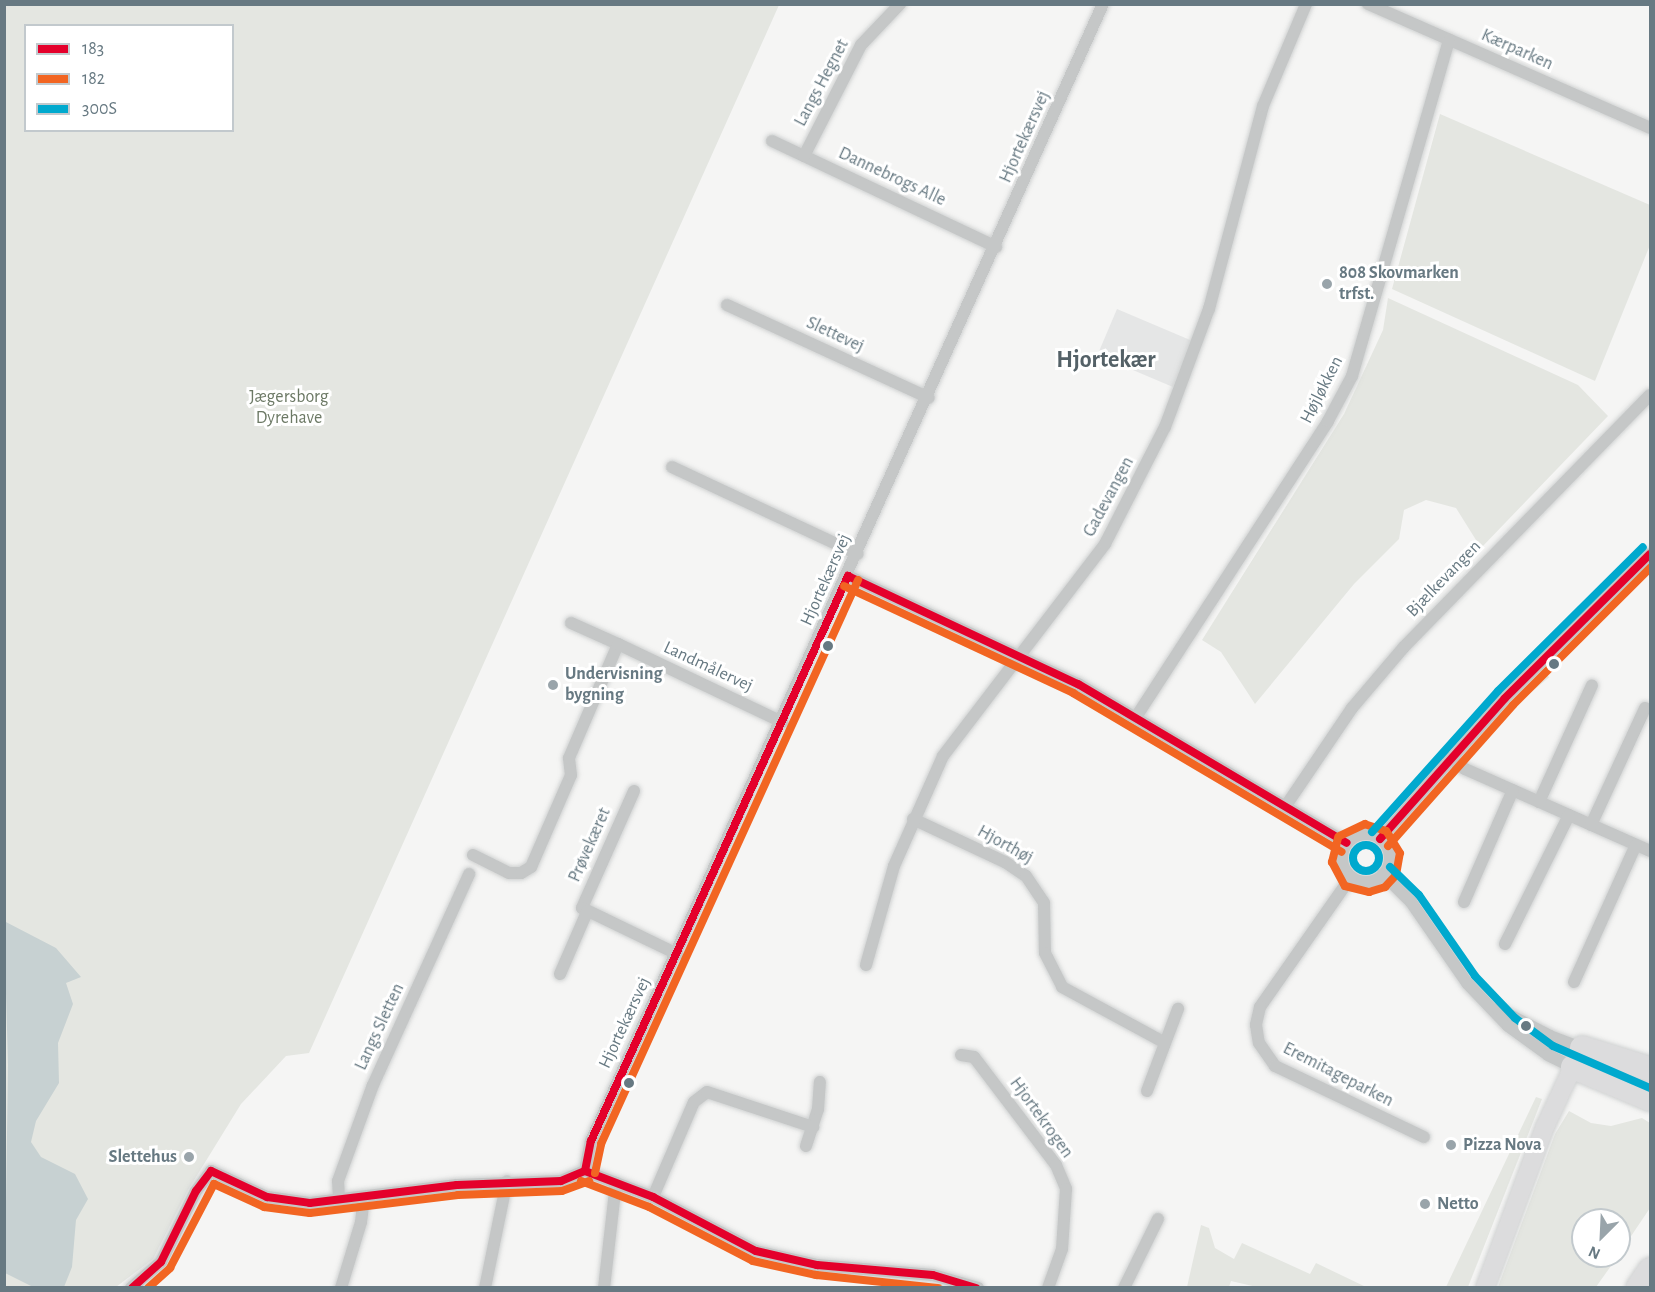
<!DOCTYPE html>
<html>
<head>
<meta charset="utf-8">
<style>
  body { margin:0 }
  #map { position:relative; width:1655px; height:1292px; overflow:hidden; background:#f5f5f4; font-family:"Alegreya Sans",sans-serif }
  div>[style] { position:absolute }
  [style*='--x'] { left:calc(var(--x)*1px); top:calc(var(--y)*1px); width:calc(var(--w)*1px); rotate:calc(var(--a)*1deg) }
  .built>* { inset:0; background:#e5e6e6; transform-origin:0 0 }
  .green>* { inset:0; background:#e4e6e1; transform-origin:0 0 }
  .water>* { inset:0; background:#c7d1d2 }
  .roads { filter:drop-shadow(0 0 2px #d0d2d2) drop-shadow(0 0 2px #d0d2d2) }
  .street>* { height:12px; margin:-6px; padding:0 6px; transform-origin:6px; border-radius:6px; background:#c5c7c7 }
  .street>.ring { margin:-6px; padding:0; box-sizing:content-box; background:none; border:12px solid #c5c7c7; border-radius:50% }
  .secondary>* { height:18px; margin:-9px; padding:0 9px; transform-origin:9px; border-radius:9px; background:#dcdcdd }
  .highway>* { height:24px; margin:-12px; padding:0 12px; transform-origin:12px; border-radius:12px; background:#dcdcdd }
  .bus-1>* { height:8px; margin:-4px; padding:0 4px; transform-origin:4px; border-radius:4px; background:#e4002b }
  .bus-2>* { height:8px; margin:-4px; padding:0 4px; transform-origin:4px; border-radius:4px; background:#f26522 }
  .bus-3>* { height:8px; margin:-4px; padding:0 4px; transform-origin:4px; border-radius:4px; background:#00a9ce }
  .bus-3>.ring { margin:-4px; padding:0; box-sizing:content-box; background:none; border:8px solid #00a9ce; border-radius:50% }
  .dots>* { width:16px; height:16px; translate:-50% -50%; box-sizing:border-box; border:3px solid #fff; border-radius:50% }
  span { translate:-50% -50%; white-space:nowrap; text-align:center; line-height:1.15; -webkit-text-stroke:6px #fff; paint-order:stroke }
  .street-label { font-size:18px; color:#677982 }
  .poi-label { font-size:18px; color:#677982; font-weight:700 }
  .left { translate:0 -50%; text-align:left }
  .right { translate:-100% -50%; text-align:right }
  .park-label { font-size:18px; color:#6c7965 }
  .district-label { font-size:24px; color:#546167; font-weight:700 }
  .frame { position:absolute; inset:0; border:6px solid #677982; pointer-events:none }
  .legend { position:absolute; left:24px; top:24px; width:210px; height:108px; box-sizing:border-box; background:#fff; border:2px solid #c2c9cd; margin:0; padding:8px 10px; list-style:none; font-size:18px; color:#677982 }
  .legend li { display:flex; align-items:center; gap:12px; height:30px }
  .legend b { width:30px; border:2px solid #c2c9cd }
  .north { position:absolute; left:1571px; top:1208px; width:60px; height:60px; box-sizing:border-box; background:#fff; border:2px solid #c2c9cd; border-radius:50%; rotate:204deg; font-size:16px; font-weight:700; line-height:24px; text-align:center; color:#677982 }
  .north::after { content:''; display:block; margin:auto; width:21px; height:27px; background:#99a4aa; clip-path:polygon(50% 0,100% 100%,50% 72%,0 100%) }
</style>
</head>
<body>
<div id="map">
  <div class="built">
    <i style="left:1117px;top:309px;width:82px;height:50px;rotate:23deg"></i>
  </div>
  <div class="green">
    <i style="clip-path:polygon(evenodd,5px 5px,779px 5px,309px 1053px,286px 1056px,241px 1104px,188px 1190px,153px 1259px,116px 1287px,5px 1288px,5px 5px,26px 26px,232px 26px,232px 130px,26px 130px,26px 26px)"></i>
    <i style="clip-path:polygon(1440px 114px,1650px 205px,1650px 245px,1595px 381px,1392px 289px)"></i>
    <i style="clip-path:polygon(1388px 298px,1578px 385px,1608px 416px,1481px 548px,1456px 508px,1426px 500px,1404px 510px,1399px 539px,1354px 584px,1255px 704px,1221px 652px,1202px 640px,1344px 414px,1383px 330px)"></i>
    <i style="left:1544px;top:671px;width:8px;height:114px;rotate:50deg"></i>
    <i style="clip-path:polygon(1536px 1097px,1542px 1099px,1468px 1287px,1446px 1287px)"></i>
    <i style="clip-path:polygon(1569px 1111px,1591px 1123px,1611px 1126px,1642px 1118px,1650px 1123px,1650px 1208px,1619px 1254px,1619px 1220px,1583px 1220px,1583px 1256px,1618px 1256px,1596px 1287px,1498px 1287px,1555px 1134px)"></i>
    <i style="clip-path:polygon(1201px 1225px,1209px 1228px,1215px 1248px,1234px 1259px,1242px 1243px,1310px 1274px,1316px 1263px,1366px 1287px,1261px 1288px,1231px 1281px,1229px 1287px,1187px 1287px)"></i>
  </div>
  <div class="water">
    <i style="clip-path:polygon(4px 921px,56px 948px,81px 977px,66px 983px,73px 1004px,58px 1043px,59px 1083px,36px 1121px,31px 1142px,41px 1157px,75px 1174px,88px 1199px,76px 1220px,72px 1267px,64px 1287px,33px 1287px,5px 1273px,8px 1065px)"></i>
  </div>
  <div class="roads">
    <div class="street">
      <i style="--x:1368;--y:4;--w:308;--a:23.7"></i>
      <i style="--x:772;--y:141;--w:248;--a:25.3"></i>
      <i style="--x:804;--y:156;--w:125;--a:-62.8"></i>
      <i style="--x:861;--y:45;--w:57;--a:-46.4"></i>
      <i style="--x:727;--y:305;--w:222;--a:24.7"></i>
      <i style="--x:672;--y:467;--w:205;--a:25.1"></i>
      <i style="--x:848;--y:576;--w:254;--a:25.2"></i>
      <i style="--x:1078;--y:684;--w:312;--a:30.6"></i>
      <i style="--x:571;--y:623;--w:51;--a:24.1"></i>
      <i style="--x:1136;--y:717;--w:353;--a:-57"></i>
      <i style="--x:1328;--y:421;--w:51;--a:-61.9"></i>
      <i style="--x:1352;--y:376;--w:350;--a:-73.9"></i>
      <i style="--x:1449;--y:758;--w:19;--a:35"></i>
      <i style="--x:1465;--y:769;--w:202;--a:23.9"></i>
      <i style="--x:634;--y:791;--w:128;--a:114"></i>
      <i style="--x:582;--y:908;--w:106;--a:25.8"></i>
      <i style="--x:1539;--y:802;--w:128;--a:-65.6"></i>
      <i style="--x:1285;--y:807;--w:120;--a:-55.9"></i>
      <i style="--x:1352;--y:708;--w:80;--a:-49.6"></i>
      <i style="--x:1404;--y:647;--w:352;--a:-45.7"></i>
      <i style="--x:913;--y:819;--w:102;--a:25.1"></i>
      <i style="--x:1005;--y:862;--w:25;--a:34"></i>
      <i style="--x:1026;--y:876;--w:32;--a:56"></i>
      <i style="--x:1044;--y:903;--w:50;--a:88.9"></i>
      <i style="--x:1045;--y:953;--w:38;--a:63"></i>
      <i style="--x:1062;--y:987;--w:117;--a:28.5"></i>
      <i style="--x:1591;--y:825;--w:129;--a:-65.2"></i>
      <i class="ring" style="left:1342px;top:834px;width:36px;height:36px"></i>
      <i style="--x:1380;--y:839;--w:188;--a:-48.4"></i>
      <i style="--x:1505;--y:698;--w:204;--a:-44.8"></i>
      <i style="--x:473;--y:855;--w:40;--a:26.6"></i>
      <i style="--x:509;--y:873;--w:12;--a:0"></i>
      <i style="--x:521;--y:873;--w:12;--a:-31"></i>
      <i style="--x:531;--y:867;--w:100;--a:-66.5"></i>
      <i style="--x:571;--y:775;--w:17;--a:-97"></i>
      <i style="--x:569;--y:758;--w:124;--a:-66.7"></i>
      <i style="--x:618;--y:644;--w:182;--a:25.4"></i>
      <i style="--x:1383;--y:874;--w:40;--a:45"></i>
      <i style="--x:1411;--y:902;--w:98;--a:55.3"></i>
      <i style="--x:1467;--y:983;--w:59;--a:46.4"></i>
      <i style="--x:1508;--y:1026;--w:49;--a:35.9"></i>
      <i style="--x:1548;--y:1055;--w:28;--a:26"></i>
      <i style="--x:1351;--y:877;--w:159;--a:125"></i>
      <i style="--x:1260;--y:1007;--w:18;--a:103"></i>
      <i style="--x:1256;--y:1025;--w:18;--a:81"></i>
      <i style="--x:1259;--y:1043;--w:28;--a:55"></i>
      <i style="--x:1275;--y:1066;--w:165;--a:25.5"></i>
      <i style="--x:1464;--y:902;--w:122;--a:-66.4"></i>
      <i style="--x:1505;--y:944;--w:144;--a:-63.6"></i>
      <i style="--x:866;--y:965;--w:103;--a:-74.2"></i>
      <i style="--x:894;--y:866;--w:120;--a:-66"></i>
      <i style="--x:943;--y:756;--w:267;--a:-52.6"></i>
      <i style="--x:1105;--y:544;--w:131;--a:-62.9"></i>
      <i style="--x:1165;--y:427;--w:126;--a:-69.6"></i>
      <i style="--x:1209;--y:309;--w:210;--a:-75.1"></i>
      <i style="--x:1263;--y:106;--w:111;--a:-67.1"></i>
      <i style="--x:560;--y:974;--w:68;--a:-66.5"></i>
      <i style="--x:1574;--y:982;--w:150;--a:-65.7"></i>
      <i style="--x:1498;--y:1009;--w:59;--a:27.4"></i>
      <i style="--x:1550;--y:1036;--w:34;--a:21"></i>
      <i style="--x:961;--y:1055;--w:13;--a:9"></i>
      <i style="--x:974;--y:1057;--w:136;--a:52.8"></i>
      <i style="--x:1056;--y:1165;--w:26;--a:67"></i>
      <i style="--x:1066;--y:1189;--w:60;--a:93.8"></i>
      <i style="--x:1062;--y:1249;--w:41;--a:109.7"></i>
      <i style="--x:1147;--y:1091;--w:88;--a:-69.3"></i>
      <i style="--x:806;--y:1146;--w:39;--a:-72"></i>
      <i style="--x:818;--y:1109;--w:27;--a:-86"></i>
      <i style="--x:585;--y:1171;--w:31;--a:-79"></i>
      <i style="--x:591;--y:1141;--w:1247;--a:-65.76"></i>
      <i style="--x:585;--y:1171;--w:73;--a:20.9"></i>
      <i style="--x:653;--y:1197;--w:116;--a:27.7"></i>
      <i style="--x:756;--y:1251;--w:63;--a:12.9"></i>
      <i style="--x:817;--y:1265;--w:116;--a:4.9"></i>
      <i style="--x:933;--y:1275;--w:47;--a:16.1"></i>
      <i style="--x:653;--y:1197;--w:103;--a:-66.7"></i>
      <i style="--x:694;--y:1102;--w:16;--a:-38"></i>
      <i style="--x:707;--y:1092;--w:112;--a:18.3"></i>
      <i style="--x:339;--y:1199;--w:18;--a:-93"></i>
      <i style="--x:338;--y:1181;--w:102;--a:-70"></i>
      <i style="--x:373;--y:1085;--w:232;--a:-65.5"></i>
      <i style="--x:131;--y:1288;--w:40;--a:-41"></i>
      <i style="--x:161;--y:1262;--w:79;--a:-63.8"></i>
      <i style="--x:196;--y:1191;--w:25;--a:-53"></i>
      <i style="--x:211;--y:1171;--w:62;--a:24.9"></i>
      <i style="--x:267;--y:1197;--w:43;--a:7.9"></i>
      <i style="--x:310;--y:1203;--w:148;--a:-7"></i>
      <i style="--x:457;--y:1185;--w:104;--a:-2.2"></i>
      <i style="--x:561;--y:1181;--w:26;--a:-23"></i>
      <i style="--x:341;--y:1288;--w:69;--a:-73.1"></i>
      <i style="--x:361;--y:1222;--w:25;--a:-83"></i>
      <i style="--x:485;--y:1288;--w:109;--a:-78.4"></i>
      <i style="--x:604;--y:1288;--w:106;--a:-83.5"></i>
      <i style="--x:1124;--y:1288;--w:77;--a:-63.8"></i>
    </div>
    <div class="secondary">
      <i style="--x:1485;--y:1288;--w:172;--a:-69.6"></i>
      <i style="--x:1545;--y:1127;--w:78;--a:-65.1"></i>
    </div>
    <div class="highway">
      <i style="--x:1582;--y:1048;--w:71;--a:17.2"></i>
      <i style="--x:1573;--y:1067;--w:83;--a:22.6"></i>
      <i style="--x:1638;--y:1288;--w:22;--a:-56"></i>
    </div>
  </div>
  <div class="bus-1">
    <i style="--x:848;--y:576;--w:254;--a:25.2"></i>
    <i style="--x:1078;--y:684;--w:312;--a:30.6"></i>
    <i style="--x:1380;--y:839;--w:188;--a:-48.4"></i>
    <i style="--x:1505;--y:698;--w:204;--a:-44.8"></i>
    <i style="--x:585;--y:1171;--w:31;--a:-79"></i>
    <i style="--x:591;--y:1141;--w:621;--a:-65.54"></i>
    <i style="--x:585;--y:1171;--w:73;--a:20.9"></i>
    <i style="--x:653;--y:1197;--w:116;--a:27.7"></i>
    <i style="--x:756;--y:1251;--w:63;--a:12.9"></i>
    <i style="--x:817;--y:1265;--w:116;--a:4.9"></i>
    <i style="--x:933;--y:1275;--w:45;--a:16.8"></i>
    <i style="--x:132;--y:1288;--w:39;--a:-42"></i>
    <i style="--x:161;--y:1262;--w:79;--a:-63.8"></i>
    <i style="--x:196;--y:1191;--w:25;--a:-53"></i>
    <i style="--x:211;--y:1171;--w:62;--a:24.9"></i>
    <i style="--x:267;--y:1197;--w:43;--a:7.9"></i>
    <i style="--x:310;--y:1203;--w:148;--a:-7"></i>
    <i style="--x:457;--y:1185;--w:104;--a:-2.2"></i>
    <i style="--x:561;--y:1181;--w:26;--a:-23"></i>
  </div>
  <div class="bus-2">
    <i style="--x:844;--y:586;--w:253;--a:25"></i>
    <i style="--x:1073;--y:693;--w:312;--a:30.6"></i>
    <i style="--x:1338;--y:838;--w:25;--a:104"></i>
    <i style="--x:1332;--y:862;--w:27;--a:62"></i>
    <i style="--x:1345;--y:886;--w:25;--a:14"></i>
    <i style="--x:1369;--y:892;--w:17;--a:-17"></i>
    <i style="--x:1385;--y:887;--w:16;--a:-47"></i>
    <i style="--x:1396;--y:875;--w:22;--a:-80"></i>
    <i style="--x:1400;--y:853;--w:26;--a:-122"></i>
    <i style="--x:1386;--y:831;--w:22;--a:-162"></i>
    <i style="--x:1365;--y:824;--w:29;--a:155"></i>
    <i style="--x:1388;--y:846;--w:188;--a:-48.4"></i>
    <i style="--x:1513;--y:705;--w:194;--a:-45"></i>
    <i style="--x:595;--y:1173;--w:30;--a:-78"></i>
    <i style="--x:601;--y:1144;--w:620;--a:-65.5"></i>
    <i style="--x:581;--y:1181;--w:73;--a:20.9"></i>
    <i style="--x:649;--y:1207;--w:117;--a:27.4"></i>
    <i style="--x:753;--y:1261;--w:65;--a:12.5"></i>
    <i style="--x:816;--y:1275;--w:123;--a:6.1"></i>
    <i style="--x:148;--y:1288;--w:30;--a:-42"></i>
    <i style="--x:170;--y:1268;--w:95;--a:-62.4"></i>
    <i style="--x:214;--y:1184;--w:55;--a:24.7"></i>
    <i style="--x:264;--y:1207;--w:46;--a:7.4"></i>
    <i style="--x:310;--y:1213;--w:149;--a:-6.9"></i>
    <i style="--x:458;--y:1195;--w:104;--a:-2.2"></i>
    <i style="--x:562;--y:1191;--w:29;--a:-20"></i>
  </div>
  <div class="bus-3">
    <i style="--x:1372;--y:832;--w:189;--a:-48.2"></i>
    <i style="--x:1498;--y:691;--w:204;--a:-44.8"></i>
    <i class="ring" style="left:1353px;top:845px;width:18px;height:18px"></i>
    <i style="--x:1390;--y:867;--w:40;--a:44"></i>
    <i style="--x:1419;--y:895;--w:98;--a:55.3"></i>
    <i style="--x:1475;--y:976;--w:58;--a:46.4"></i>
    <i style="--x:1515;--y:1018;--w:47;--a:36.4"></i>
    <i style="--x:1553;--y:1046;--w:106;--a:23.4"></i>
  </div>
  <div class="dots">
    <i style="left:1327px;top:284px;background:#99a4aa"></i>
    <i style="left:828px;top:646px;background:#677982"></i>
    <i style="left:1554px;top:664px;background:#677982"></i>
    <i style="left:553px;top:685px;background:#99a4aa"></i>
    <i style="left:1526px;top:1026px;background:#677982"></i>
    <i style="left:629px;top:1083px;background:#677982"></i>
    <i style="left:1451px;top:1145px;background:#99a4aa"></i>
    <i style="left:189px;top:1157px;background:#99a4aa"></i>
    <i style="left:1425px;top:1204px;background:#99a4aa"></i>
  </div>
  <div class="street-label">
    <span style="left:1517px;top:50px;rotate:24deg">Kærparken</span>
    <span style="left:822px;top:83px;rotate:-62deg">Langs Hegnet</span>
    <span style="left:1025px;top:137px;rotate:-66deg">Hjortekærsvej</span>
    <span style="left:892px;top:177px;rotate:25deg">Dannebrogs Alle</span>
    <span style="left:835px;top:335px;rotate:25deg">Slettevej</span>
    <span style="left:1322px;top:390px;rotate:-63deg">Højløkken</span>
    <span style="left:1109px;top:497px;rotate:-62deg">Gadevangen</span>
    <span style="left:1444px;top:579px;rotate:-46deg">Bjælkevangen</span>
    <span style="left:826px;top:580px;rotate:-66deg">Hjortekærsvej</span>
    <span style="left:708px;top:667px;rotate:25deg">Landmålervej</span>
    <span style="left:590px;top:845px;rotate:-66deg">Prøvekæret</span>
    <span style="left:1005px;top:845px;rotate:29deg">Hjorthøj</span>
    <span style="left:625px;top:1023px;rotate:-65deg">Hjortekærsvej</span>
    <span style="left:380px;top:1027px;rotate:-65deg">Langs Sletten</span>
    <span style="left:1338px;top:1075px;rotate:27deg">Eremitageparken</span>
    <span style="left:1041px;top:1118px;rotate:54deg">Hjortekrogen</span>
  </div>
  <div class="poi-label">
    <span class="left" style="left:1339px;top:284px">808 Skovmarken<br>trfst.</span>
    <span class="left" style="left:565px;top:685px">Undervisning<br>bygning</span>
    <span class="left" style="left:1463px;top:1145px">Pizza Nova</span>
    <span class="right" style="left:177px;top:1157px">Slettehus</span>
    <span class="left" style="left:1437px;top:1204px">Netto</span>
  </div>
  <div class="park-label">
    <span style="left:289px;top:408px">Jægersborg<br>Dyrehave</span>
  </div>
  <div class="district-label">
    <span style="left:1106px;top:361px">Hjortekær</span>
  </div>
  <div class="frame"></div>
  <ul class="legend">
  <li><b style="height:8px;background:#e4002b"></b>183</li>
  <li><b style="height:8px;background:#f26522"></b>182</li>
  <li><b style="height:8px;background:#00a9ce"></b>300S</li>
  </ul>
  <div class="north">N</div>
</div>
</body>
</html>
